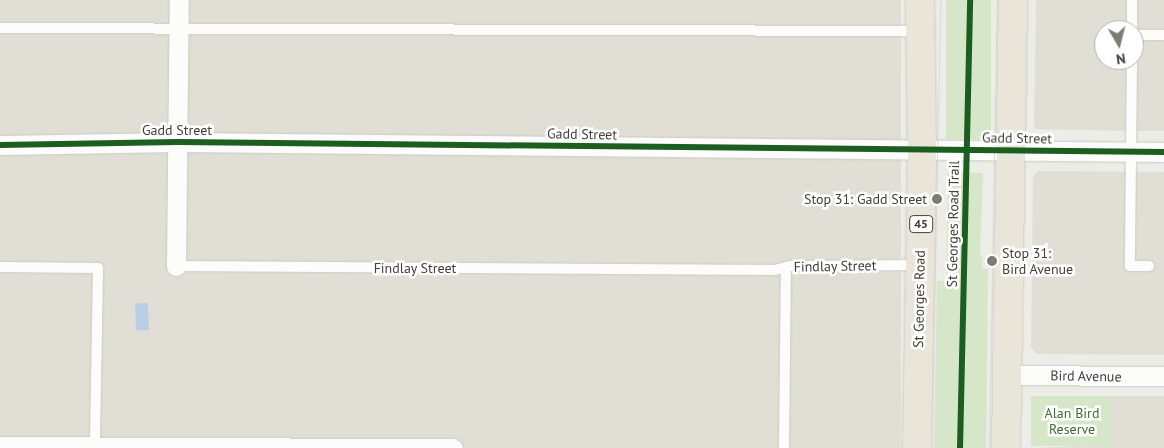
<!DOCTYPE html>
<html>
<head>
<meta charset="utf-8">
<style>
  body { margin:0 }
  #map { position:relative; width:1164px; height:448px; overflow:hidden; background:#edede7; font-family:"PT Sans",sans-serif }
  div>[style] { position:absolute }
  [style*='--x'] { left:calc(var(--x)*1px); top:calc(var(--y)*1px); width:calc(var(--w)*1px); rotate:calc(var(--a)*1deg) }
  .residential>* { inset:0; background:#e1dfd5; transform-origin:0 0 }
  .green>* { inset:0; background:#d6e7c9; transform-origin:0 0 }
  .water>* { inset:0; background:#bbcee8; transform-origin:0 0 }
  .roads { filter:drop-shadow(0 0 1px #cbcbc5) drop-shadow(0 0 1px #cbcbc5) }
  .lane>* { height:10px; margin:-5px; padding:0 5px; transform-origin:5px; border-radius:5px; background:#fcfcfb }
  .street>* { height:19px; margin:-9.5px; padding:0 9.5px; transform-origin:9.5px; border-radius:9.5px; background:#fcfcfb }
  .highway>* { height:28px; margin:-14px; padding:0 14px; transform-origin:14px; border-radius:14px; background:#e9e6d9 }
  .tram>* { height:1px; margin:-0.5px; padding:0 0.5px; transform-origin:0.5px; border-radius:0.5px; background:#d8d8d7 }
  .cycleway>* { height:6px; margin:-3px; padding:0 3px; transform-origin:3px; border-radius:3px; background:#1b5e20 }
  .dots>* { width:14px; height:14px; translate:-50% -50%; box-sizing:border-box; border:2px solid #fff; border-radius:50% }
  span { translate:-50% -50%; white-space:nowrap; text-align:center; line-height:1.15; -webkit-text-stroke:5px #fff; paint-order:stroke }
  .shield-label span { padding:1px 4px; background:#fff; border:1px solid; border-radius:4px; -webkit-text-stroke-width:0 }
  .shield-label { font-size:12px; color:#423f35; font-weight:700 }
  .street-label { font-size:14px; color:#423f35 }
  .poi-label { font-size:14px; color:#423f35 }
  .right { translate:-100% -50%; text-align:right }
  .left { translate:0 -50%; text-align:left }
  .park-label { font-size:14px; color:#3b6e2e }
  .north { position:absolute; left:1094px; top:20px; width:50px; height:50px; box-sizing:border-box; background:#fff; border:1px solid #b3b2ae; border-radius:50%; rotate:172deg; font-size:14px; font-weight:700; line-height:20px; text-align:center; color:#423f35 }
  .north::after { content:''; display:block; margin:auto; width:18px; height:22px; background:#7e7c73; clip-path:polygon(50% 0,100% 100%,50% 72%,0 100%) }
</style>
</head>
<body>
<div id="map">
  <div class="residential">
    <i style="left:0;top:0;width:901px;height:448px"></i>
    <i style="clip-path:polygon(1036px 0,1129px 0,1129px 30px,1104px 30px,1104px 60px,1129px 60px,1129px 131px,1036px 129px,1034px 126px)"></i>
    <i style="clip-path:polygon(1136px 0,1164px 0,1164px 32px,1143px 32px,1136px 26px)"></i>
    <i style="clip-path:polygon(1140px 40px,1164px 40px,1164px 131px,1134px 131px,1136px 44px)"></i>
    <i style="clip-path:polygon(1038px 171px,1164px 172px,1164px 355px,1037px 354px,1031px 348px,1033px 176px)"></i>
    <i style="clip-path:polygon(1113px 396px,1164px 396px,1164px 448px,1030px 448px,1112px 445px)"></i>
  </div>
  <div class="green">
    <i style="left:946px;top:0;width:45px;height:139px"></i>
    <i style="clip-path:polygon(948px 172px,983px 173px,980px 256px,983px 257px,982px 269px,988px 269px,986px 448px,934px 448px,937px 281px,946px 281px)"></i>
    <i style="left:1031px;top:396px;width:82px;height:50px"></i>
  </div>
  <div class="water">
    <i style="left:148px;top:303px;width:27px;height:13px;rotate:88deg"></i>
  </div>
  <div class="roads">
    <div class="lane">
      <i style="--x:0;--y:28;--w:919;--a:0.19"></i>
      <i style="--x:1132;--y:30;--w:30;--a:-90"></i>
      <i style="--x:1134;--y:35;--w:30;--a:0"></i>
      <i style="--x:1132;--y:60;--w:206;--a:90.6"></i>
      <i style="--x:1130;--y:266;--w:19;--a:0"></i>
      <i style="--x:176;--y:266;--w:599;--a:0.38"></i>
      <i style="--x:775;--y:270;--w:16;--a:-15"></i>
      <i style="--x:790;--y:266;--w:130;--a:-0.4"></i>
      <i style="--x:0;--y:267;--w:98;--a:0.6"></i>
      <i style="--x:98;--y:268;--w:180;--a:91"></i>
      <i style="--x:784;--y:448;--w:181;--a:-89.4"></i>
    </div>
    <div class="street">
      <i style="--x:0;--y:145;--w:178;--a:-1"></i>
      <i style="--x:178;--y:142;--w:986;--a:0.58"></i>
      <i style="--x:176;--y:266;--w:266;--a:-89.4"></i>
      <i style="--x:1007;--y:375;--w:157;--a:0.4"></i>
      <i style="--x:0;--y:446;--w:453;--a:0.3"></i>
    </div>
    <div class="highway">
      <i style="--x:917;--y:448;--w:298;--a:-89"></i>
      <i style="--x:922;--y:150;--w:150;--a:-90.8"></i>
      <i style="--x:1006;--y:448;--w:448;--a:-89.1"></i>
    </div>
  </div>
  <div class="tram">
    <i style="--x:931;--y:448;--w:448;--a:-88.8"></i>
    <i style="--x:989;--y:448;--w:448;--a:-89"></i>
  </div>
  <div class="cycleway">
    <i style="--x:0;--y:145;--w:178;--a:-1"></i>
    <i style="--x:178;--y:142;--w:986;--a:0.58"></i>
    <i style="--x:960;--y:448;--w:448;--a:-88.7"></i>
  </div>
  <div class="dots">
    <i style="left:937px;top:199px;background:#7e7c73"></i>
    <i style="left:992px;top:261px;background:#7e7c73"></i>
  </div>
  <div class="shield-label">
    <span style="left:921px;top:224px">45</span>
  </div>
  <div class="street-label">
    <span style="left:177px;top:130px">Gadd Street</span>
    <span style="left:582px;top:134px;rotate:1deg">Gadd Street</span>
    <span style="left:1017px;top:138px;rotate:1deg">Gadd Street</span>
    <span style="left:953px;top:224px;rotate:-89deg">St Georges Road Trail</span>
    <span style="left:835px;top:266px;rotate:-1deg">Findlay Street</span>
    <span style="left:415px;top:268px">Findlay Street</span>
    <span style="left:919px;top:299px;rotate:-89deg">St Georges Road</span>
    <span style="left:1086px;top:376px;rotate:1deg">Bird Avenue</span>
  </div>
  <div class="poi-label">
    <span class="right" style="left:927px;top:199px">Stop 31: Gadd Street</span>
    <span class="left" style="left:1002px;top:261px">Stop 31:<br>Bird Avenue</span>
  </div>
  <div class="park-label">
    <span style="left:1072px;top:421px">Alan Bird<br>Reserve</span>
  </div>
  <div class="north">N</div>
</div>
</body>
</html>
